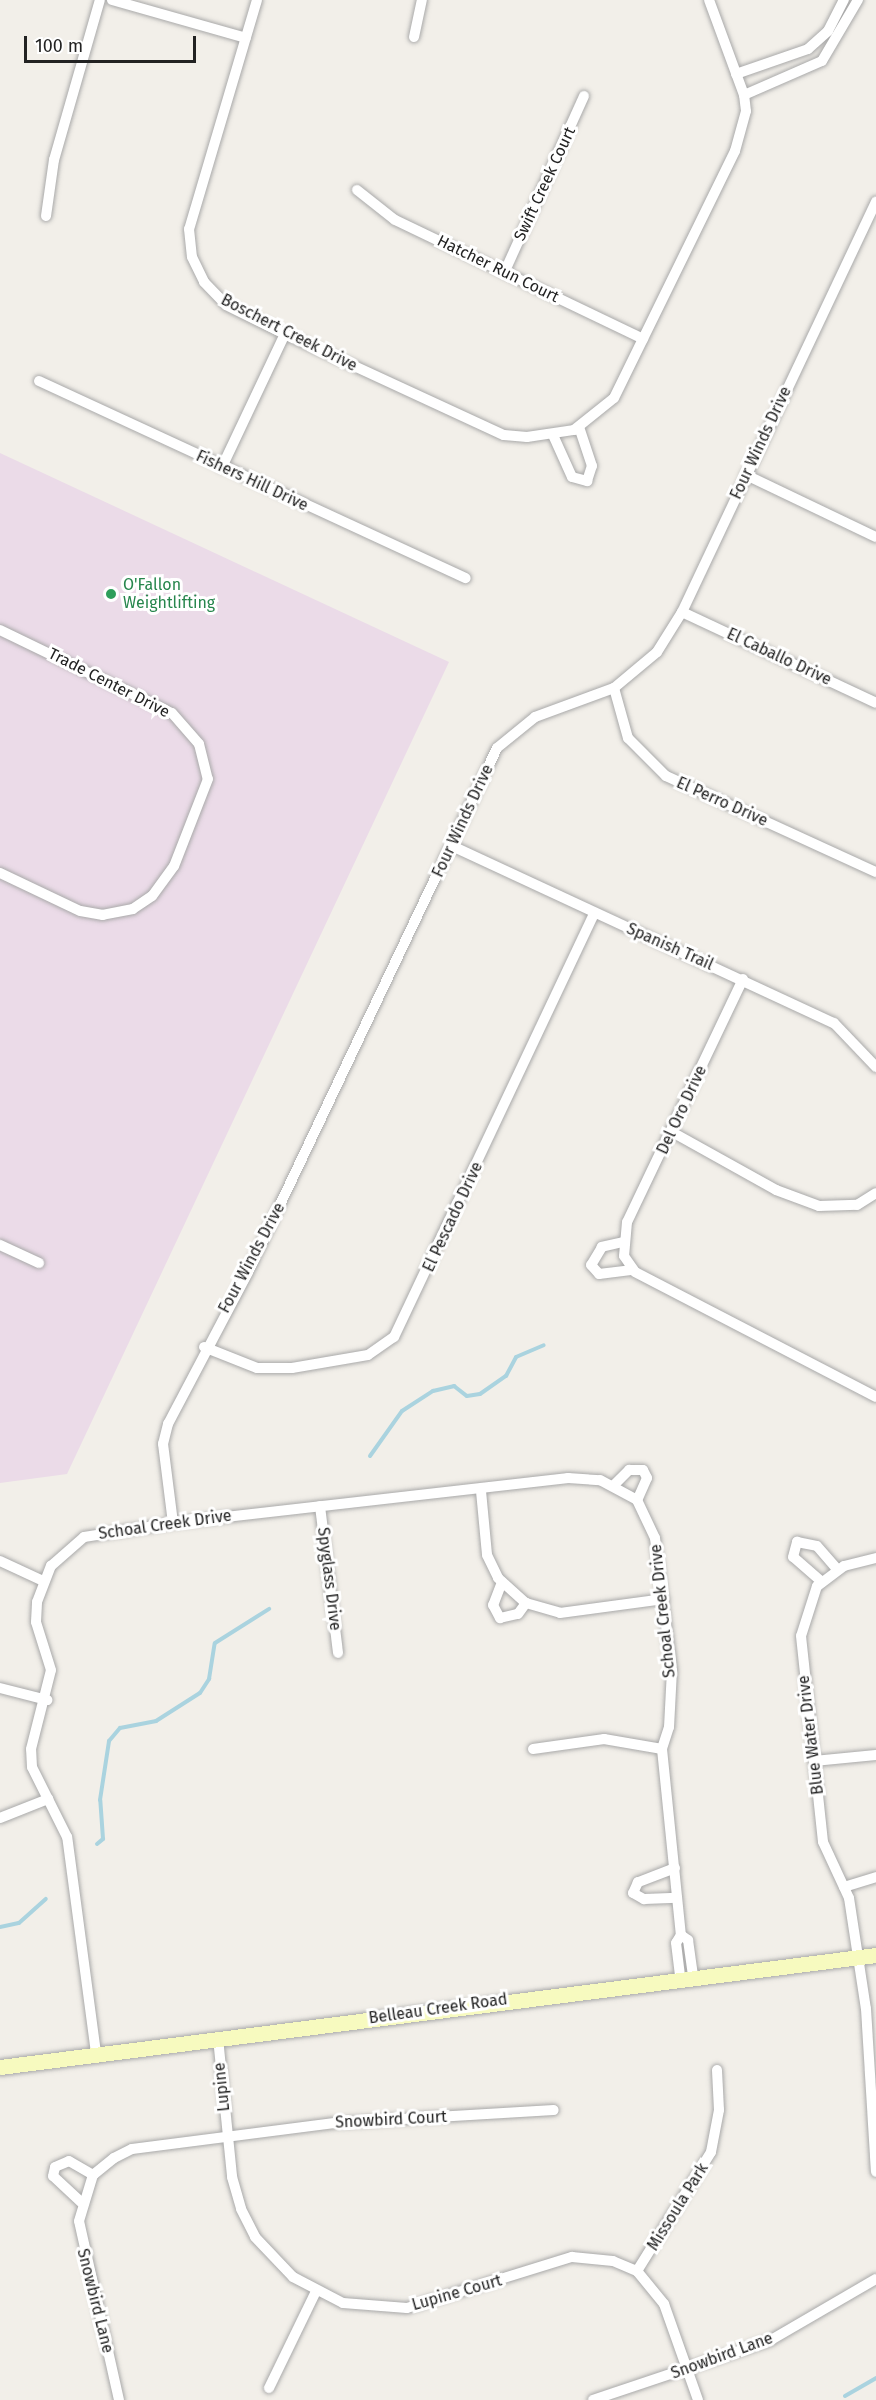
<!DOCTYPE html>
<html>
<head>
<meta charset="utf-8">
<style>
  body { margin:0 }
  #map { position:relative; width:876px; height:2400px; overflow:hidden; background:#f2efe9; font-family:"Fira Sans",sans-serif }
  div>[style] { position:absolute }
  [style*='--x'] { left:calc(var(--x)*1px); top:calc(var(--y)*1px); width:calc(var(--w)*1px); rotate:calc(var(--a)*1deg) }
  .industrial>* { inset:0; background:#ebdbe8 }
  .stream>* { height:4px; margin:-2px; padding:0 2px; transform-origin:2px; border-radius:2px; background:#aad3df }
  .roads { filter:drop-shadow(0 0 2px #a9a9a9) drop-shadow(0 0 2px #a9a9a9) }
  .street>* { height:10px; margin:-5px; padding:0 5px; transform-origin:5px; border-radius:5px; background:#fff }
  .secondary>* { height:15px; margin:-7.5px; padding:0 7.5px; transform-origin:7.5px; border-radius:7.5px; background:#f7fabf }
  .dots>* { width:16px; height:16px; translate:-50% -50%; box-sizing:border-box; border:3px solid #fff; border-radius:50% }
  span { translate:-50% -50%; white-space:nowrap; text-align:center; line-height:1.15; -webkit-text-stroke:6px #fff; paint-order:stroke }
  .street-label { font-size:16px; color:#222 }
  .leisure-label { font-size:16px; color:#27864d }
  .left { translate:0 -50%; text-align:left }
  .scale { position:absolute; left:24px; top:36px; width:172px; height:27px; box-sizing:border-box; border:3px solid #222; border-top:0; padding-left:8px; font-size:18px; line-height:21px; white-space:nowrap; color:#222; -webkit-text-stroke:4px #fff; paint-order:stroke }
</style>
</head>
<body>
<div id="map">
  <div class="industrial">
    <i style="clip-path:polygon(0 453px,449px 662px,67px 1474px,0 1483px)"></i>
  </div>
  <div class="stream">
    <i style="--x:370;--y:1456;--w:55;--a:-54.6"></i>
    <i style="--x:402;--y:1411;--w:37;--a:-33"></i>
    <i style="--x:433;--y:1391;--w:22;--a:-13"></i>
    <i style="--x:454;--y:1386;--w:16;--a:38"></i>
    <i style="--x:467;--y:1396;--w:13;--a:-9"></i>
    <i style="--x:480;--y:1394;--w:32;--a:-35"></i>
    <i style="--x:506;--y:1376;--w:21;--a:-62"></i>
    <i style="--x:516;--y:1357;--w:30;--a:-23"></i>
    <i style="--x:97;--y:1844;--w:8;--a:-40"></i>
    <i style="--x:103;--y:1839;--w:39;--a:-94"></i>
    <i style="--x:100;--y:1800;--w:60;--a:-81.3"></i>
    <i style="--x:109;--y:1741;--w:17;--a:-50"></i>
    <i style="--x:120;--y:1728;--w:37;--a:-11"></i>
    <i style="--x:156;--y:1721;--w:52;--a:-32.5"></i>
    <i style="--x:200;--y:1693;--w:17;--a:-57"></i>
    <i style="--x:209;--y:1679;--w:36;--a:-81"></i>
    <i style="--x:215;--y:1643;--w:64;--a:-32.2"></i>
    <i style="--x:0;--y:1927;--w:19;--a:-12"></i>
    <i style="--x:19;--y:1923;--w:36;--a:-42"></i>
    <i style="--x:845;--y:2396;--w:36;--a:-30"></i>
  </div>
  <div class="roads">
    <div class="street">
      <i style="--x:112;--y:0;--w:139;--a:15.8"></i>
      <i style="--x:257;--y:0;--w:239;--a:106.5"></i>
      <i style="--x:189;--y:229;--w:28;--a:84"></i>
      <i style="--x:192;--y:257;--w:28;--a:64"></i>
      <i style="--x:204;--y:282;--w:32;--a:46"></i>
      <i style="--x:226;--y:305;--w:66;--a:26.2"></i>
      <i style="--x:285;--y:334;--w:241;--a:24.8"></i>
      <i style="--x:504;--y:435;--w:23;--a:5"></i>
      <i style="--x:527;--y:437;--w:48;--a:-8.5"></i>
      <i style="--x:574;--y:430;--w:51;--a:-38.7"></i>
      <i style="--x:614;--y:398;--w:275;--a:-63.9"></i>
      <i style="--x:735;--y:151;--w:41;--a:-74.6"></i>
      <i style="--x:746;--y:111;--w:16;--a:-97"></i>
      <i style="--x:744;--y:95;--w:101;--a:-110.2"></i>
      <i style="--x:414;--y:37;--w:38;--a:-78"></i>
      <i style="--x:736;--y:74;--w:76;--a:-19.1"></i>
      <i style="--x:808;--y:49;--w:27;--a:-42"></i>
      <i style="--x:828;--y:31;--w:35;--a:-63"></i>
      <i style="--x:744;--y:95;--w:85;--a:-23.6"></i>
      <i style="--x:822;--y:61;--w:71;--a:-59.5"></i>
      <i style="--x:357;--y:190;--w:48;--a:38.3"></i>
      <i style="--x:395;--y:220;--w:275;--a:25.6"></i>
      <i style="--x:46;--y:216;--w:57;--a:-81.9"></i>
      <i style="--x:54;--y:160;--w:166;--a:-74"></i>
      <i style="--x:505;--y:271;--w:192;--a:-65.7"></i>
      <i style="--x:39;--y:381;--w:470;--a:24.8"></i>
      <i style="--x:553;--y:435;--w:46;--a:65.7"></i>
      <i style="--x:572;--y:477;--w:16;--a:15"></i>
      <i style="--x:587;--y:481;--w:16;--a:-72"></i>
      <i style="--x:592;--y:466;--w:41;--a:-108.4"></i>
      <i style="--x:222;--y:467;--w:147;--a:-64.7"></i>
      <i style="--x:746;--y:475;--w:144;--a:25.5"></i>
      <i style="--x:682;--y:612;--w:214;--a:25.1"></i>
      <i style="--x:0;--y:630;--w:191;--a:25.8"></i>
      <i style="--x:172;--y:713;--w:41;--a:48.9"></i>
      <i style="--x:199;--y:744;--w:36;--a:76"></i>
      <i style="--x:208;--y:779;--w:93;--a:111.3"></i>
      <i style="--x:174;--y:866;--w:37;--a:126"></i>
      <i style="--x:152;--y:896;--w:23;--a:146"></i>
      <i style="--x:133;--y:909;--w:31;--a:169"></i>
      <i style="--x:103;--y:915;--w:23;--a:-170"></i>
      <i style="--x:80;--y:911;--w:89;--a:-154.6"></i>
      <i style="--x:614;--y:688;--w:52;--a:74.4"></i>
      <i style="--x:628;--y:738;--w:54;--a:45"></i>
      <i style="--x:666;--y:776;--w:231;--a:24.6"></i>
      <i style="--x:452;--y:846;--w:421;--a:24.9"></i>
      <i style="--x:834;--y:1023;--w:61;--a:46.3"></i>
      <i style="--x:743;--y:979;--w:269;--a:115.5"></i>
      <i style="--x:627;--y:1222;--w:34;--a:95"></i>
      <i style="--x:624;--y:1256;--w:19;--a:55"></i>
      <i style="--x:635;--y:1272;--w:271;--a:27.4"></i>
      <i style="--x:672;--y:1132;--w:119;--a:29.1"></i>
      <i style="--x:776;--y:1190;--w:46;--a:20.4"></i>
      <i style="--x:819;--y:1206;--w:38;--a:-2"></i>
      <i style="--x:857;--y:1205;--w:22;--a:-32"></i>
      <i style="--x:623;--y:1242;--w:22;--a:167"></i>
      <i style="--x:602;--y:1247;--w:21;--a:121"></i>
      <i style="--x:591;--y:1265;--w:12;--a:48"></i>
      <i style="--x:599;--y:1274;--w:34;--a:-7"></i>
      <i style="--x:0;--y:1245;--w:43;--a:24.8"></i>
      <i style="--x:204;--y:1347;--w:57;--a:21.6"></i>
      <i style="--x:257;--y:1368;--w:35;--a:0"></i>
      <i style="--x:292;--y:1368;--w:77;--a:-9.7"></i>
      <i style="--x:368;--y:1355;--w:32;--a:-35"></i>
      <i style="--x:394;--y:1337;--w:469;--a:-64.7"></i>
      <i style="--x:613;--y:1486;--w:23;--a:-45"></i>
      <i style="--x:629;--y:1470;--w:14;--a:0"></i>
      <i style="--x:643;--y:1470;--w:9;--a:63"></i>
      <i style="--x:647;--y:1478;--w:24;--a:114"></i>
      <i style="--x:481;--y:1491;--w:64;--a:84.6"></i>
      <i style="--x:487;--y:1555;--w:25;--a:64"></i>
      <i style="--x:498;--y:1578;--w:38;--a:42"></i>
      <i style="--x:526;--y:1603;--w:35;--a:16"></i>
      <i style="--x:560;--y:1613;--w:105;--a:-7.7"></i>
      <i style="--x:320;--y:1506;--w:148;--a:83"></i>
      <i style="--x:173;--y:1523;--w:80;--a:-97.2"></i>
      <i style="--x:163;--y:1444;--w:21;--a:-76"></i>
      <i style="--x:168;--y:1424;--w:172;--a:-62.2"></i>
      <i style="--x:248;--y:1272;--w:580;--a:-64.58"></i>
      <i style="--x:497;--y:748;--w:49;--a:-39.2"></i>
      <i style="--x:535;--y:717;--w:84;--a:-20.2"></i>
      <i style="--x:614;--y:688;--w:56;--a:-39.9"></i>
      <i style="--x:657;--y:652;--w:47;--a:-58"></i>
      <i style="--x:682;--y:612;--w:454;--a:-64.7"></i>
      <i style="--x:876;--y:1558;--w:33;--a:166"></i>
      <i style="--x:844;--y:1566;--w:34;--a:143"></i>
      <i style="--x:817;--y:1586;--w:52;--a:107.7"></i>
      <i style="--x:801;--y:1636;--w:207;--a:83.9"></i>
      <i style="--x:823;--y:1842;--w:62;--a:65.1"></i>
      <i style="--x:849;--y:1898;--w:112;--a:81.3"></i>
      <i style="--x:866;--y:2009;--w:163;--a:86.5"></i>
      <i style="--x:0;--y:1561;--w:47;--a:24.9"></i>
      <i style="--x:502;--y:1582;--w:25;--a:111"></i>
      <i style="--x:493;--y:1605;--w:15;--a:62"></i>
      <i style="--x:500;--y:1618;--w:18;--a:-13"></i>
      <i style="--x:518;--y:1614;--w:14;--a:-54"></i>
      <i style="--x:822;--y:1582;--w:38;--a:-139"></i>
      <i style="--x:793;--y:1557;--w:16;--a:-75"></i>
      <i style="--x:797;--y:1542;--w:20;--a:11"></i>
      <i style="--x:817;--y:1546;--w:30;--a:49"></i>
      <i style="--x:0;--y:1688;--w:49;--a:14.3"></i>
      <i style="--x:533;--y:1749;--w:72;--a:-8"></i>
      <i style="--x:604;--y:1739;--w:59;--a:9.8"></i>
      <i style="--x:814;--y:1761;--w:62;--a:-5.5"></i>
      <i style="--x:0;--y:1818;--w:52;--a:-21.6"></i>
      <i style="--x:675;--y:1868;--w:40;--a:159"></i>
      <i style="--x:638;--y:1882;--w:12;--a:114"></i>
      <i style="--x:633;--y:1893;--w:13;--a:29"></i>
      <i style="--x:644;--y:1899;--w:33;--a:-2"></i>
      <i style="--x:844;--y:1887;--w:34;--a:-17"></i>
      <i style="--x:681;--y:1935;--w:9;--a:36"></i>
      <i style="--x:688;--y:1940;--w:35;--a:82"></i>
      <i style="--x:218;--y:2038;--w:140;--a:84.2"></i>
      <i style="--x:232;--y:2177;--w:33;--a:74"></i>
      <i style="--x:241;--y:2209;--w:31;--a:63"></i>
      <i style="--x:255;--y:2237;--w:55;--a:46.5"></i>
      <i style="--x:293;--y:2277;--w:56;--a:27.5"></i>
      <i style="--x:343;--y:2303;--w:64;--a:4.5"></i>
      <i style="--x:407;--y:2308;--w:173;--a:-17.2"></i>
      <i style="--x:572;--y:2257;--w:41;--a:5.6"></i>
      <i style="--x:613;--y:2261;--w:26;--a:23"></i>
      <i style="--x:637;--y:2271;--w:43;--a:50.7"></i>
      <i style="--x:664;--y:2304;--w:102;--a:70.5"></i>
      <i style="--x:96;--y:2053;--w:218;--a:-97.6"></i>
      <i style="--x:67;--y:1837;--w:78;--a:-116.6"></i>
      <i style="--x:32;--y:1767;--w:18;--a:-93"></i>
      <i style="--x:31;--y:1749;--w:81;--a:-75.8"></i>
      <i style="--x:51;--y:1670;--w:50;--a:-107.4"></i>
      <i style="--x:36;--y:1622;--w:20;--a:-87"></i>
      <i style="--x:37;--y:1602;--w:39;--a:-69"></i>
      <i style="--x:51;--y:1566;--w:44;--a:-41.3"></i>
      <i style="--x:84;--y:1537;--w:90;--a:-8.9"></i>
      <i style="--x:173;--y:1523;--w:398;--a:-6.5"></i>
      <i style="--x:568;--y:1478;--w:32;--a:4"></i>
      <i style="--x:600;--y:1480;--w:42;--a:28.4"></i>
      <i style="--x:637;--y:1500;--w:42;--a:64.7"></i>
      <i style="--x:655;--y:1538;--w:133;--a:82.7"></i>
      <i style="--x:672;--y:1670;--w:57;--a:93"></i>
      <i style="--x:669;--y:1727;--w:23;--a:108"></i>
      <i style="--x:662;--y:1749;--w:187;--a:84.2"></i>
      <i style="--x:681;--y:1935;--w:9;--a:122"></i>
      <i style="--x:676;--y:1943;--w:33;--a:83"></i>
      <i style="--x:81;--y:2202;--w:38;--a:-137"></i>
      <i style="--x:53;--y:2176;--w:9;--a:-77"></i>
      <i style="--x:55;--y:2167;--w:15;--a:-23"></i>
      <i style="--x:69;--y:2161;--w:28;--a:30"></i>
      <i style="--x:637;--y:2271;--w:140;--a:-58.1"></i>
      <i style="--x:711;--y:2152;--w:43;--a:-79.2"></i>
      <i style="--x:719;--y:2110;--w:40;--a:-92.9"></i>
      <i style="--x:269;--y:2388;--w:108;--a:-64.1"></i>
      <i style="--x:119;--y:2400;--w:183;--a:-102.6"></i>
      <i style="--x:79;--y:2221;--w:48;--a:-73.1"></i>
      <i style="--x:93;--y:2175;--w:27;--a:-39"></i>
      <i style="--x:114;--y:2158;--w:20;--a:-27"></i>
      <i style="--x:132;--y:2149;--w:206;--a:-7.3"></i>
      <i style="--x:336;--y:2123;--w:218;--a:-3.4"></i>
      <i style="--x:593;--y:2400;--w:188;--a:-18.6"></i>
      <i style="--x:771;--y:2340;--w:121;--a:-30.2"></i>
    </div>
    <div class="secondary">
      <i style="--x:0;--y:2067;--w:883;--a:-7.29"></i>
    </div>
  </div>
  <div class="dots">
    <i style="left:111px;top:594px;background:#2e9e5b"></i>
  </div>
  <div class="street-label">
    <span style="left:545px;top:184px;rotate:-65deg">Swift Creek Court</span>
    <span style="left:498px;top:269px;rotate:26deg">Hatcher Run Court</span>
    <span style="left:289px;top:333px;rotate:27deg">Boschert Creek Drive</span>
    <span style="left:761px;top:443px;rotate:-65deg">Four Winds Drive</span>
    <span style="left:252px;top:481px;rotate:25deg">Fishers Hill Drive</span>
    <span style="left:779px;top:657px;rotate:25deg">El Caballo Drive</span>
    <span style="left:109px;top:683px;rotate:27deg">Trade Center Drive</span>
    <span style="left:722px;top:802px;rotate:24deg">El Perro Drive</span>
    <span style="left:463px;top:821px;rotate:-65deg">Four Winds Drive</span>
    <span style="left:670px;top:947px;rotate:24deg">Spanish Trail</span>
    <span style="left:682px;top:1110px;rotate:-65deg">Del Oro Drive</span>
    <span style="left:453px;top:1217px;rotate:-65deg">El Pescado Drive</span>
    <span style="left:252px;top:1258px;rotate:-62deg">Four Winds Drive</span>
    <span style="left:165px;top:1525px;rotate:-8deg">Schoal Creek Drive</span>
    <span style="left:329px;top:1579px;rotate:83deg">Spyglass Drive</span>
    <span style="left:663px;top:1611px;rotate:-96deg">Schoal Creek Drive</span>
    <span style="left:811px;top:1735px;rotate:-97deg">Blue Water Drive</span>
    <span style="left:438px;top:2009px;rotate:-8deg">Belleau Creek Road</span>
    <span style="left:222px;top:2087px;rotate:-96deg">Lupine</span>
    <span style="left:391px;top:2120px;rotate:-3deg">Snowbird Court</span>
    <span style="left:678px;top:2207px;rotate:-58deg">Missoula Park</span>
    <span style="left:457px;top:2293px;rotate:-16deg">Lupine Court</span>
    <span style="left:95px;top:2301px;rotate:76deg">Snowbird Lane</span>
    <span style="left:722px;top:2356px;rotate:-20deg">Snowbird Lane</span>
  </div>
  <div class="leisure-label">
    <span class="left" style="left:123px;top:594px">O'Fallon<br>Weightlifting</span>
  </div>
  <div class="scale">100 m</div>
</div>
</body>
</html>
